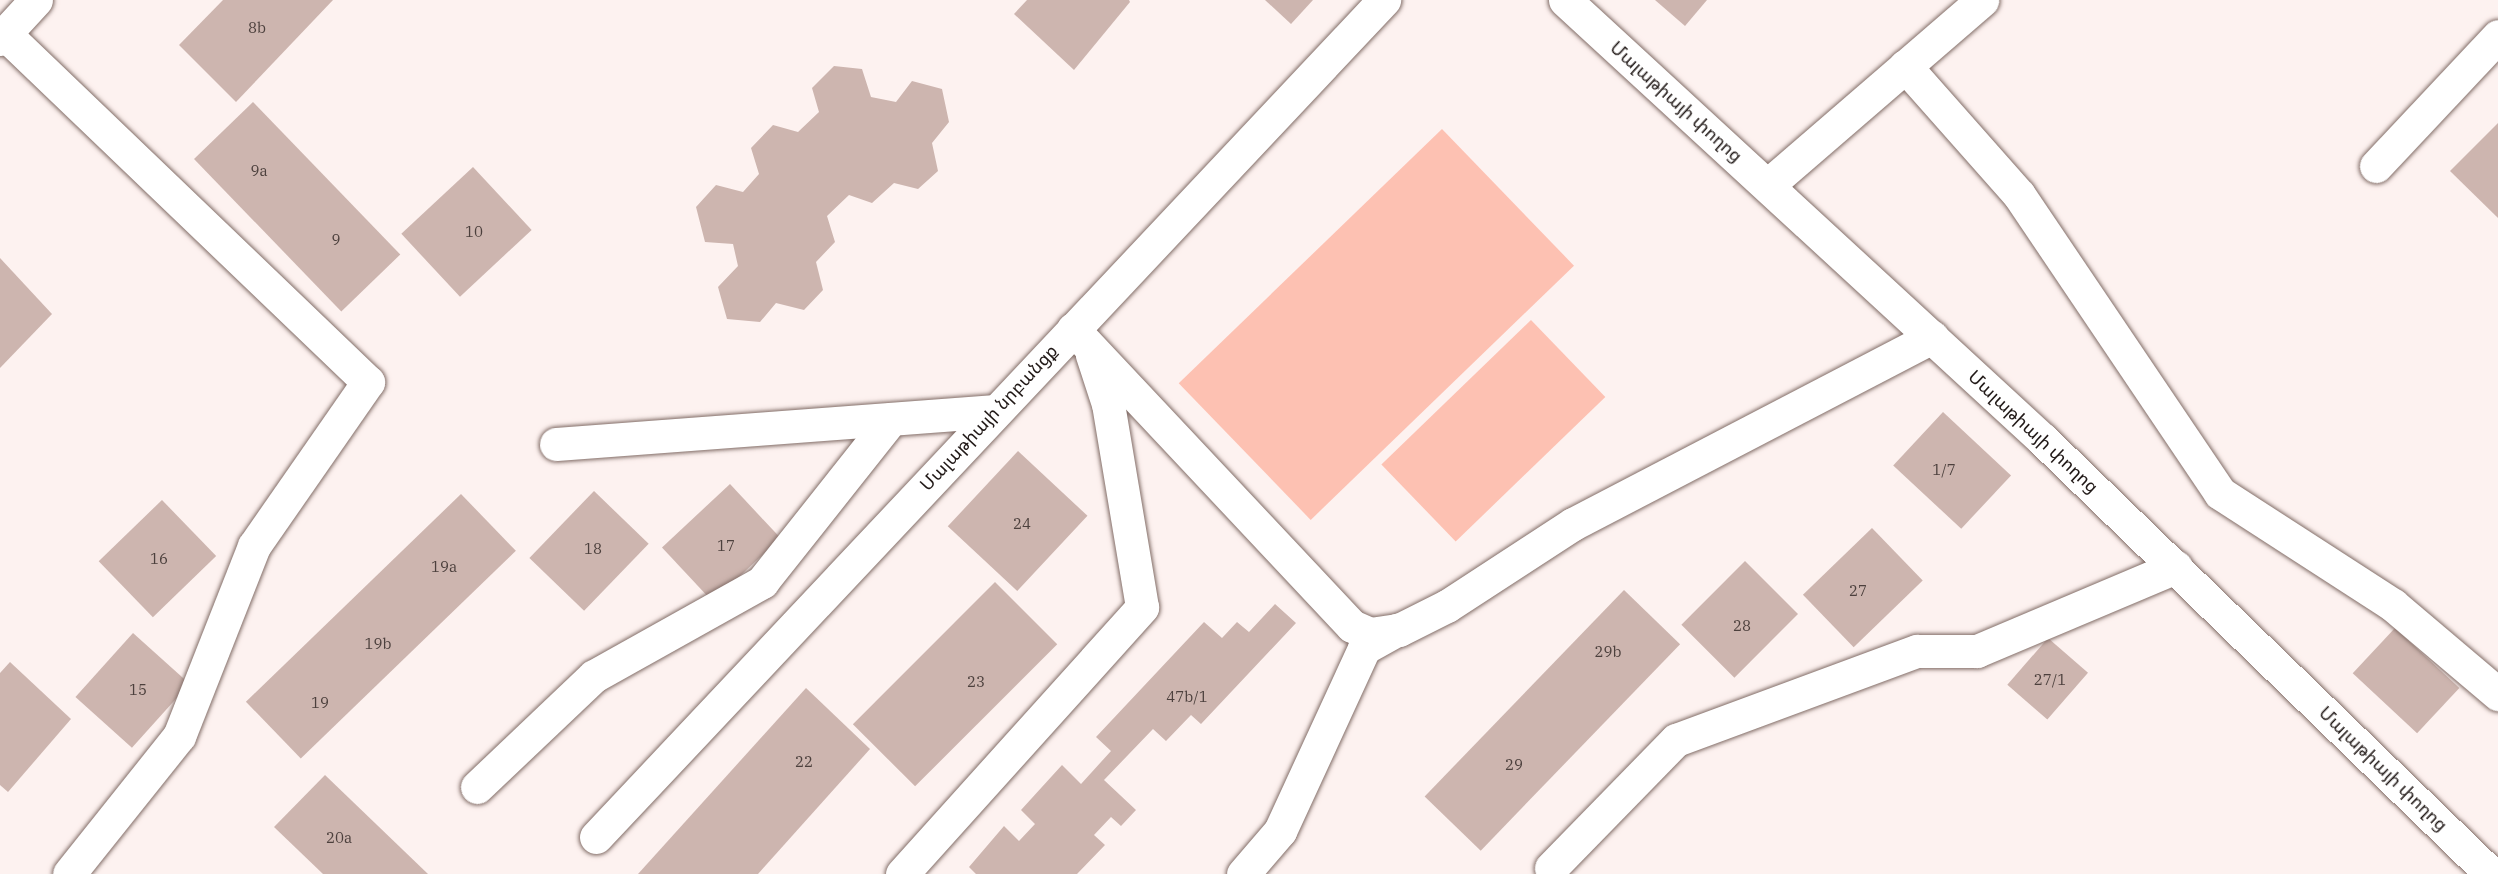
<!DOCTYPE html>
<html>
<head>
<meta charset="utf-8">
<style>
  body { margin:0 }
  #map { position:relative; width:2498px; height:874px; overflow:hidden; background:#fdf2f0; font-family:"IBM Plex Serif","Noto Sans Armenian",serif }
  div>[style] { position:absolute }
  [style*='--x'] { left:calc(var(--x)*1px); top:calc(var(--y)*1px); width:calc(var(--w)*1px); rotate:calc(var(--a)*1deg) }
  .green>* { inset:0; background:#fdc1b2; transform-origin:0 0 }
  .building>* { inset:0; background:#cdb5af; transform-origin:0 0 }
  .roads { filter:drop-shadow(0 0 2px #826d67) drop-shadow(0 0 2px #826d67) }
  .minor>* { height:33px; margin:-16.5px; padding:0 16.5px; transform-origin:16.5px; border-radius:16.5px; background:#fff }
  span { translate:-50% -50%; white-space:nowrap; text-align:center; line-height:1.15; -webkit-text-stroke:4.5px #fff; paint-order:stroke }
  .number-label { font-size:15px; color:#4c403d }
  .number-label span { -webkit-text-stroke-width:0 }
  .street-label { font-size:18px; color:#211917 }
</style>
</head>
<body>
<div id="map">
  <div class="green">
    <i style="left:1442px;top:129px;width:190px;height:366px;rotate:46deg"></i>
    <i style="left:1531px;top:320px;width:107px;height:208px;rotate:46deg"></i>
  </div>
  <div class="building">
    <i style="clip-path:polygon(223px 0,333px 0,236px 102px,179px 45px)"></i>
    <i style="clip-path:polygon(1027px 0,1129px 0,1130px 2px,1074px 70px,1014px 14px)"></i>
    <i style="clip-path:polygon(1265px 0,1313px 0,1291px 24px)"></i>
    <i style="clip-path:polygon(1655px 0,1707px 0,1685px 26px)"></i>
    <i style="clip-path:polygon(834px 66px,862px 69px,871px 97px,896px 102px,912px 81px,942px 89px,949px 122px,932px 143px,938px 171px,918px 189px,894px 183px,872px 203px,849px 195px,827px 216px,835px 242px,816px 262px,823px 290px,804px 310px,776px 303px,760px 322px,727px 319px,718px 287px,738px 266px,733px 244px,705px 242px,696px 207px,716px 185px,743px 192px,759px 174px,751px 148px,773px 125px,798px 132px,819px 112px,812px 88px)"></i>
    <i style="left:253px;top:102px;width:212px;height:82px;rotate:46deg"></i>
    <i style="clip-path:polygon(2498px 123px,2498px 218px,2450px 171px)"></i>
    <i style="left:473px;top:167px;width:86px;height:98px;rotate:47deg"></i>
    <i style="clip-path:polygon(0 258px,52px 314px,0 368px)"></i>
    <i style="left:1943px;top:412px;width:93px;height:73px;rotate:43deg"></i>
    <i style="left:1018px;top:451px;width:95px;height:103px;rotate:43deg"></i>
    <i style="left:730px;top:484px;width:74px;height:93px;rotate:47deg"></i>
    <i style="left:594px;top:491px;width:76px;height:93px;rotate:44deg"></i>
    <i style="left:461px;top:494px;width:79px;height:299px;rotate:46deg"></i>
    <i style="left:162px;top:500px;width:78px;height:88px;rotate:46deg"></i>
    <i style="left:1872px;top:528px;width:73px;height:96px;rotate:46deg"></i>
    <i style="left:1745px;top:561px;width:75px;height:90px;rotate:45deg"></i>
    <i style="left:995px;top:582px;width:88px;height:201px;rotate:45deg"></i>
    <i style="left:1624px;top:590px;width:78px;height:287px;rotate:44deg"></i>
    <i style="clip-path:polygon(1275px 604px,1296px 623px,1201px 724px,1191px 715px,1166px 741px,1153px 729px,1104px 780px,1136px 810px,1121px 826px,1111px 817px,1094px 835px,1105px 845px,1077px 874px,976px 874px,969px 867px,1004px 826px,1019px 841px,1035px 824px,1021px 810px,1062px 765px,1081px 784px,1111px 751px,1096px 737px,1204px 622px,1222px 638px,1237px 622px,1249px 632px)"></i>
    <i style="left:2395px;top:628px;width:88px;height:62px;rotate:43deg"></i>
    <i style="left:133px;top:633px;width:76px;height:86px;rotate:42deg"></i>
    <i style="left:2048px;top:638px;width:53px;height:62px;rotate:41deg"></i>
    <i style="clip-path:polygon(10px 662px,71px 719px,8px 792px,0 785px,0 673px)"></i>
    <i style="clip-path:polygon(806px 688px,870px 749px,758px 874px,638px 874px)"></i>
    <i style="clip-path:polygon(325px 775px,428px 874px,323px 874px,274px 827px)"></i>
  </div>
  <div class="roads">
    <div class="minor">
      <i style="--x:1565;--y:0;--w:650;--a:42.63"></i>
      <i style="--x:2043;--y:440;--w:624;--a:44.09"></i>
      <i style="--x:5;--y:34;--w:503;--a:43.79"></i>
      <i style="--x:368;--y:382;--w:200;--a:124.8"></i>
      <i style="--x:254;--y:546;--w:204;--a:111.5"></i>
      <i style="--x:179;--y:736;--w:176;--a:128.6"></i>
      <i style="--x:0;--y:39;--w:53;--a:-47.3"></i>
      <i style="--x:1905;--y:66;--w:172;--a:48.5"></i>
      <i style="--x:2019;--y:195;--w:359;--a:56"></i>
      <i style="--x:2220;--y:493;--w:206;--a:32.9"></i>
      <i style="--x:2393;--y:605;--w:138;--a:40.3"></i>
      <i style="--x:2376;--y:166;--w:178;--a:-46.8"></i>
      <i style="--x:1768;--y:185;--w:283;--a:-40.8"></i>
      <i style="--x:1073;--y:329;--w:407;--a:46.8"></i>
      <i style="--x:1352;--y:626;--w:20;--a:24"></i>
      <i style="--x:1370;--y:634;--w:29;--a:-8"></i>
      <i style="--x:1399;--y:630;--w:54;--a:-26.6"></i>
      <i style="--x:1447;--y:606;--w:150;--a:-33.1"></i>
      <i style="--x:1573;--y:524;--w:405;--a:-27.5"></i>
      <i style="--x:556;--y:444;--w:441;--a:-4.3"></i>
      <i style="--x:477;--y:787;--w:161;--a:-43.5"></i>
      <i style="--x:594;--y:676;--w:193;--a:-29.2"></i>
      <i style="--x:762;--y:582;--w:208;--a:-51.6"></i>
      <i style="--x:596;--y:837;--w:1150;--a:-46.73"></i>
      <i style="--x:1551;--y:868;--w:179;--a:-45.7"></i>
      <i style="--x:1676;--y:740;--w:257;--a:-20.3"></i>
      <i style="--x:1917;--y:651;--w:60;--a:0"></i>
      <i style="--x:1977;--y:651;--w:216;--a:-22.9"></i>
      <i style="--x:902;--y:874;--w:359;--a:-48"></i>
      <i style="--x:1142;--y:607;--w:206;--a:-99.5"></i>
      <i style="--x:1108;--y:404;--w:52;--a:-108.1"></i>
      <i style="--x:1243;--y:874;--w:57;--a:-49.3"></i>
      <i style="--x:1280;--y:831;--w:201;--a:-65.3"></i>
      <i style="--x:1364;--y:648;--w:38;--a:-29"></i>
    </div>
  </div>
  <div class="number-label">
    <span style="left:257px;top:28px">8b</span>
    <span style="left:259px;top:171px">9a</span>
    <span style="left:474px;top:232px">10</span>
    <span style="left:336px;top:240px">9</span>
    <span style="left:1944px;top:470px">1/7</span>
    <span style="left:1022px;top:524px">24</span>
    <span style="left:726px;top:546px">17</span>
    <span style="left:593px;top:549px">18</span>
    <span style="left:159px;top:559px">16</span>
    <span style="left:444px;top:567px">19a</span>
    <span style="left:1858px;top:591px">27</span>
    <span style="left:1742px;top:626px">28</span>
    <span style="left:378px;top:644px">19b</span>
    <span style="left:1608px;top:652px">29b</span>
    <span style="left:2050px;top:680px">27/1</span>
    <span style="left:976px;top:682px">23</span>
    <span style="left:138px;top:690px">15</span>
    <span style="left:1187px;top:697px">47b/1</span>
    <span style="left:320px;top:703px">19</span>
    <span style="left:804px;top:762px">22</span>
    <span style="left:1514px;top:765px">29</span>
    <span style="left:339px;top:838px">20a</span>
  </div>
  <div class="street-label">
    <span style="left:1676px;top:102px;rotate:42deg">Մալաթիայի փողոց</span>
    <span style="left:989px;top:418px;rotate:-47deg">Մալաթիայի նրբանցք</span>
    <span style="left:2033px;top:432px;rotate:43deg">Մալաթիայի փողոց</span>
    <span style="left:2383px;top:769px;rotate:44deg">Մալաթիայի փողոց</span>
  </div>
</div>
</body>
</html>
